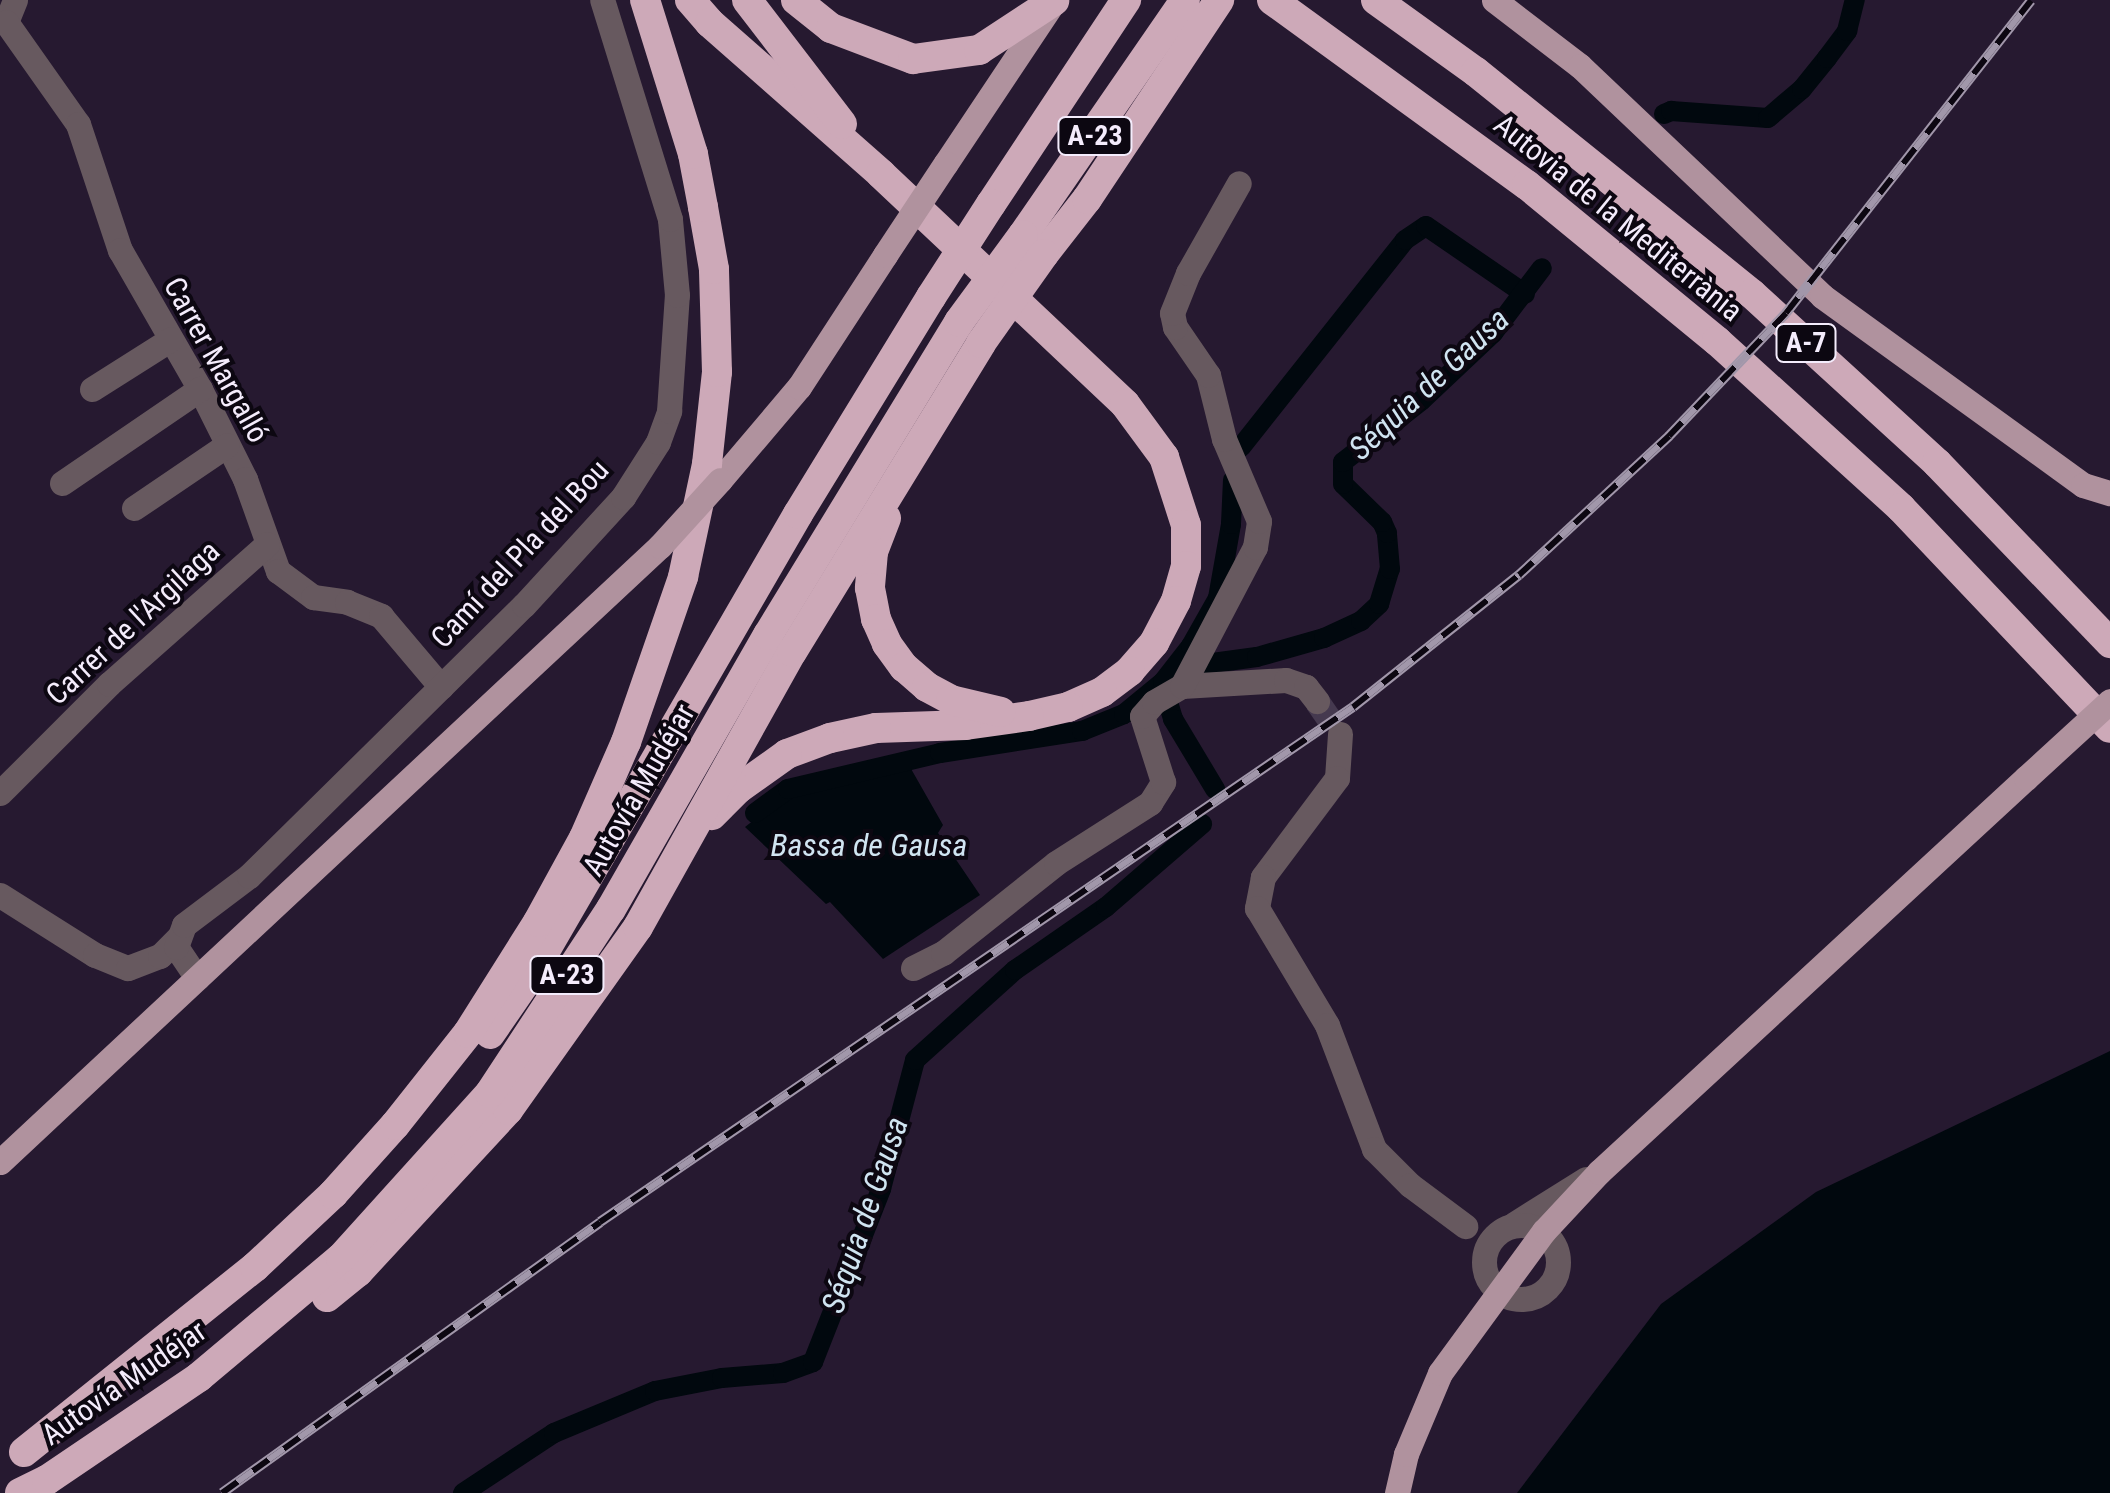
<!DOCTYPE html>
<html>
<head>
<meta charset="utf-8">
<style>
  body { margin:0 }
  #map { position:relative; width:2110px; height:1493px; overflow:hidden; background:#261930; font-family:"Roboto Condensed",sans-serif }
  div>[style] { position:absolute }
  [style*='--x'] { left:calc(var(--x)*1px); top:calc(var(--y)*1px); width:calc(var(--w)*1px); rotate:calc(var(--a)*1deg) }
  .water>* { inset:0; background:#01080e }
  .canal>* { height:20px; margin:-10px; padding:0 10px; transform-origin:10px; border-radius:10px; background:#01080e }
  .minor-tunnel>* { height:25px; margin-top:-12.5px; transform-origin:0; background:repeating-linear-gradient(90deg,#45394f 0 25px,transparent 0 37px) }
  .minor>* { height:25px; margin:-12.5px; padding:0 12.5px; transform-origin:12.5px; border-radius:12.5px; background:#67595f }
  .minor>.ring { margin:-12.5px; padding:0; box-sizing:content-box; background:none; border:25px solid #67595f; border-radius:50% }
  .major>* { height:25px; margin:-12.5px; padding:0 12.5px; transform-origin:12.5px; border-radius:12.5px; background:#b0929e }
  .highway>* { height:30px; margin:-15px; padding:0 15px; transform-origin:15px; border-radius:15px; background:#cda9b8 }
  .rail>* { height:10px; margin-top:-5px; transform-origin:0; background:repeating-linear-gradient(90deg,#0c0711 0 19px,#a197aa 0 38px); box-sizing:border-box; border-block:2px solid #a197aa }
  .major-bridge>* { height:25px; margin:-12.5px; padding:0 12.5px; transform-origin:12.5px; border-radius:12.5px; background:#b0929e }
  .highway-bridge>* { height:30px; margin:-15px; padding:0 15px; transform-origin:15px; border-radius:15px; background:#cda9b8 }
  span { translate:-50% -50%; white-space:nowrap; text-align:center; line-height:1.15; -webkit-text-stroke:8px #0c0711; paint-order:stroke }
  .shield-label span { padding:2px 8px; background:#0c0711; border:2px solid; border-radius:8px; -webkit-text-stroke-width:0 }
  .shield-label { font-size:28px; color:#f4ecfc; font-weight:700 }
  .street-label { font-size:30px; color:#f4ecfc }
  .water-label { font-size:32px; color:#d0e4f1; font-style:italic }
</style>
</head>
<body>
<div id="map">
  <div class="water">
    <i style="clip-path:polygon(910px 767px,943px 825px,938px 833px,980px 895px,883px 959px,830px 902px,826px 904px,745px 827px,791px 791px)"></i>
    <i style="clip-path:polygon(2110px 1051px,2110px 1493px,1517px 1493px,1661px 1304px,1816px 1192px)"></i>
  </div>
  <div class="canal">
    <i style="--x:1664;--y:114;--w:8;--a:-23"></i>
    <i style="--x:1671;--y:111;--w:97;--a:4.1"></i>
    <i style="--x:1768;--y:118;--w:45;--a:-40.5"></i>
    <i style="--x:1802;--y:89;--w:40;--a:-51"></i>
    <i style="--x:1827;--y:58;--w:34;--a:-53"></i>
    <i style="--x:1847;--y:31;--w:32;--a:-76"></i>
    <i style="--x:1241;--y:447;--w:264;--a:-51.6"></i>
    <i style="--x:1405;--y:240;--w:25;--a:-34"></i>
    <i style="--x:1426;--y:226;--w:120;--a:34.5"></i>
    <i style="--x:1205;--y:664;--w:52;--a:-7.7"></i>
    <i style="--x:1257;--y:657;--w:70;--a:-15.8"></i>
    <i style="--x:1324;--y:638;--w:41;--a:-24.7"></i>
    <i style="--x:1361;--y:621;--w:25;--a:-43"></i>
    <i style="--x:1379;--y:604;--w:37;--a:-73"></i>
    <i style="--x:1390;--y:569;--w:36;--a:-95"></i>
    <i style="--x:1387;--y:533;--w:12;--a:-114"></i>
    <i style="--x:1382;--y:522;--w:54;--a:-135.7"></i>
    <i style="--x:1343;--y:484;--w:22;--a:-90"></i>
    <i style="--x:1343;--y:462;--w:100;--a:-38.1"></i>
    <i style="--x:1422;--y:400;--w:98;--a:-43.3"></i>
    <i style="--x:1493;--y:333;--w:81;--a:-53"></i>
    <i style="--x:1167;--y:699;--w:21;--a:73"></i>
    <i style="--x:1173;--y:719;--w:82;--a:59"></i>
    <i style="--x:755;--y:813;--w:41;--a:-36"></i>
    <i style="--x:788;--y:789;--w:156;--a:-13.3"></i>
    <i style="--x:940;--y:753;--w:144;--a:-8.8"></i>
    <i style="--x:1082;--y:731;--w:45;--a:-22"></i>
    <i style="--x:1124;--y:714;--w:50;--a:-39.4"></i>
    <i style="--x:1163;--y:682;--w:46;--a:-52.1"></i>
    <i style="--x:1191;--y:646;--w:55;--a:-60.6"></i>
    <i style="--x:1218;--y:598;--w:75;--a:-80"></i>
    <i style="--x:1231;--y:524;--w:44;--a:-87.4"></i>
    <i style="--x:463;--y:1493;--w:109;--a:-33.4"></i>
    <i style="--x:554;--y:1433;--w:109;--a:-22.6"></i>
    <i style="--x:655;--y:1391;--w:68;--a:-11"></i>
    <i style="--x:722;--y:1378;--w:61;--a:-4.7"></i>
    <i style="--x:783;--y:1373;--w:32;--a:-20"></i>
    <i style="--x:813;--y:1362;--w:186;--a:-68.5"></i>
    <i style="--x:881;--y:1189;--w:133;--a:-75.2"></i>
    <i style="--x:915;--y:1060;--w:135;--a:-42"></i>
    <i style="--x:1015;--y:970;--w:111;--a:-34.7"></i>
    <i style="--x:1106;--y:907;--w:127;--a:-40.8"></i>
  </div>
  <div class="minor-tunnel">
    <i style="--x:1317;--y:701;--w:40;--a:55.1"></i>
  </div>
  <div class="minor">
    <i style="--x:15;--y:0;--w:24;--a:112"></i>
    <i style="--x:6;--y:22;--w:125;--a:54.8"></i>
    <i style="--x:78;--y:124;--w:133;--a:71.6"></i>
    <i style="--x:120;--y:250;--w:160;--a:60.1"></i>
    <i style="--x:200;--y:389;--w:101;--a:63.4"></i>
    <i style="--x:245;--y:479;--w:98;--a:70.3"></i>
    <i style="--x:278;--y:571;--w:44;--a:36.6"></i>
    <i style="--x:313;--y:597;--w:34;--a:8"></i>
    <i style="--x:347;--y:602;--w:37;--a:22"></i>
    <i style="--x:381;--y:616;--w:93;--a:49.8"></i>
    <i style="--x:92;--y:389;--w:93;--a:-32.3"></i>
    <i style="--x:62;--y:483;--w:167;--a:-34.3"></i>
    <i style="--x:134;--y:508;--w:112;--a:-34.1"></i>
    <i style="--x:1182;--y:686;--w:104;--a:-3.3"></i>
    <i style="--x:1286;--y:680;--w:21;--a:19"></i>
    <i style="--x:1306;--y:687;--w:18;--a:52"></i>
    <i style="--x:1340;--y:734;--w:44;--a:93.9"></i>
    <i style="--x:1337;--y:778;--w:124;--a:126.8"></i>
    <i style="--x:1263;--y:877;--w:32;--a:101"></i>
    <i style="--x:1257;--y:908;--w:136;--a:59.1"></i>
    <i style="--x:1327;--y:1025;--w:133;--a:69.2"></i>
    <i style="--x:1374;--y:1149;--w:51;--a:45"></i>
    <i style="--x:1410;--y:1185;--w:69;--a:36.7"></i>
    <i style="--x:0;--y:793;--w:154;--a:-45"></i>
    <i style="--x:109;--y:684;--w:211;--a:-41.5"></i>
    <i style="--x:0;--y:895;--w:112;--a:32.3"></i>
    <i style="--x:95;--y:955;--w:35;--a:22"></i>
    <i style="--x:128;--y:968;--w:34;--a:-21"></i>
    <i style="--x:160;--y:956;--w:27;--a:-45"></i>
    <i style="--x:913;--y:968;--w:34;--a:-27"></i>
    <i style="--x:943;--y:953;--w:144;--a:-38.5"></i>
    <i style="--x:1056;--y:863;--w:112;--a:-32.6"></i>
    <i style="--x:1150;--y:803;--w:25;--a:-58"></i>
    <i style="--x:1163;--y:782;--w:69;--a:-107.7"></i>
    <i style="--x:1142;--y:716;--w:18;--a:-49"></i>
    <i style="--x:1154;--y:702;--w:32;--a:-30"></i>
    <i style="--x:1182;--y:686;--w:157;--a:-62.3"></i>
    <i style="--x:1255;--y:547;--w:26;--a:-81"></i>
    <i style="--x:1259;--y:521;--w:89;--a:-113.1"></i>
    <i style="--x:1224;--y:439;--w:66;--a:-104"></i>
    <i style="--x:1208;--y:375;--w:58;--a:-124.5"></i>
    <i style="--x:1175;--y:327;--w:14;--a:-102"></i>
    <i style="--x:1172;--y:313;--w:43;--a:-68.2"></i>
    <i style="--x:1188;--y:273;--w:103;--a:-60.5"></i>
    <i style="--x:197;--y:978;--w:37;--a:-124"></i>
    <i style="--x:176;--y:947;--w:23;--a:-70"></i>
    <i style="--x:184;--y:925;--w:81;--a:-37"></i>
    <i style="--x:249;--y:876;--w:386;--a:-44.6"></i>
    <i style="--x:524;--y:605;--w:147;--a:-47.5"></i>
    <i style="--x:623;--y:497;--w:65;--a:-57.5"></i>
    <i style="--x:658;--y:442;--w:33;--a:-70"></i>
    <i style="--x:669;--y:411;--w:116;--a:-86.1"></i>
    <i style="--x:677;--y:295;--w:76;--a:-95.3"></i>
    <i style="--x:670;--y:219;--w:229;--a:-107.2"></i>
    <i style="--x:1514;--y:1224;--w:85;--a:-32"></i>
    <i class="ring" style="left:1484px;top:1225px;width:49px;height:49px"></i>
  </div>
  <div class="major">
    <i style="--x:1494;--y:0;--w:108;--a:37.5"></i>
    <i style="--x:1580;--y:66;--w:334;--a:43.5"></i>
    <i style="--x:1822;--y:296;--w:322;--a:35.9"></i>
    <i style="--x:2083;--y:485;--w:28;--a:17"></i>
    <i style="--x:946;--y:163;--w:191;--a:-56.3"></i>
    <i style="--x:720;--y:480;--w:122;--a:-49.7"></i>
    <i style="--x:799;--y:387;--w:158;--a:-56.9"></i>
    <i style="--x:0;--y:1162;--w:903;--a:-43.03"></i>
    <i style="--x:1397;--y:1493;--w:40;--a:-77"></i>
    <i style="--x:1406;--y:1454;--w:88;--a:-67.2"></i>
    <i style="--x:1440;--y:1373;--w:176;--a:-53.8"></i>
    <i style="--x:1544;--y:1231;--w:81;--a:-47"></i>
    <i style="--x:1599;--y:1172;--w:581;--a:-42.7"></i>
  </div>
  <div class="highway">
    <i style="--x:690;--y:0;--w:30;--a:49"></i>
    <i style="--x:710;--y:23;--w:228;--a:41.4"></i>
    <i style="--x:881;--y:174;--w:335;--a:43.3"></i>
    <i style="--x:1125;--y:404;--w:66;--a:53.7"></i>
    <i style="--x:1164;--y:457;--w:71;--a:72.1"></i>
    <i style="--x:1186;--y:525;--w:41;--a:90"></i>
    <i style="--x:1186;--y:566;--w:36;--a:106"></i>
    <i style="--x:1176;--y:601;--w:47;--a:117.6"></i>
    <i style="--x:1154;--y:643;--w:37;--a:131"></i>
    <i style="--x:1130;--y:671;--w:35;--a:143"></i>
    <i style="--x:1102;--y:692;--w:37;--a:156"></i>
    <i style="--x:1068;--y:707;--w:40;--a:167"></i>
    <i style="--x:1029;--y:716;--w:64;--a:171.9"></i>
    <i style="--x:966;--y:725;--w:90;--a:178.1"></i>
    <i style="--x:876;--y:728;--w:47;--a:167.7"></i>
    <i style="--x:830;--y:738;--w:46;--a:159.6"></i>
    <i style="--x:787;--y:754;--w:60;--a:144.5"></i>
    <i style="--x:738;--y:789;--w:37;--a:135"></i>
    <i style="--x:747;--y:0;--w:156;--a:52.5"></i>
    <i style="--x:796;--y:0;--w:45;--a:38.7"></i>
    <i style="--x:831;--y:28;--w:88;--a:20.7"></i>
    <i style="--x:913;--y:59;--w:67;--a:-7.8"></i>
    <i style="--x:979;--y:50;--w:90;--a:-33.2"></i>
    <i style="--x:1272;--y:0;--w:315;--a:36"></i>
    <i style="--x:1527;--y:185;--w:246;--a:39.4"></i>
    <i style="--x:1717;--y:341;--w:248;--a:42.2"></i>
    <i style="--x:1901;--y:508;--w:303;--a:46.5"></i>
    <i style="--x:1376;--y:0;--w:123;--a:35.8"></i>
    <i style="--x:1476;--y:72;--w:354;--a:38.8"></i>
    <i style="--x:1752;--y:294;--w:251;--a:42.4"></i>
    <i style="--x:1937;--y:463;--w:250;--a:46.1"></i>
    <i style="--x:991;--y:204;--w:245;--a:-56.5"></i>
    <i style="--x:1023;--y:235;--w:285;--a:-55.4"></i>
    <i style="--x:1044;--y:254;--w:70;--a:-52"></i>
    <i style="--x:1087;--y:199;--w:239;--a:-56.4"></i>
    <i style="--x:886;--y:518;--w:36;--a:111"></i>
    <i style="--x:873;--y:552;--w:36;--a:95"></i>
    <i style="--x:870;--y:588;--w:32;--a:79"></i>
    <i style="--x:876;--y:619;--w:27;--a:66"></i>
    <i style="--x:887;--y:644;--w:29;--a:54"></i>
    <i style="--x:904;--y:667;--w:30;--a:41"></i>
    <i style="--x:927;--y:687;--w:27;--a:28"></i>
    <i style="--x:951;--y:700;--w:51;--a:13.5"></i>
    <i style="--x:490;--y:1034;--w:78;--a:-55.5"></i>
    <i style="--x:534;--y:970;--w:527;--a:-59.93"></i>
    <i style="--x:798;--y:514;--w:255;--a:-58.5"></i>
    <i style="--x:327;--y:1297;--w:40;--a:-39"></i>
    <i style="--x:358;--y:1272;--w:221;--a:-47.2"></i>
    <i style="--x:508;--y:1110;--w:224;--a:-54.6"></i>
    <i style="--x:638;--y:927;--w:315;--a:-60.8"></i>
    <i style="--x:792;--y:652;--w:362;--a:-58.5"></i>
    <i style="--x:24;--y:1452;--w:296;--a:-38.7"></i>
    <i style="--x:255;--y:1267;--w:107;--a:-43.1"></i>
    <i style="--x:333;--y:1194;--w:93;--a:-48.1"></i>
    <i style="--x:395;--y:1125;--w:117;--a:-51.6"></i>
    <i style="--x:468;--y:1033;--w:131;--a:-57.8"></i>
    <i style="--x:538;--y:922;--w:96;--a:-61.3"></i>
    <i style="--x:584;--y:838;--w:105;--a:-66.4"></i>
    <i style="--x:626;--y:742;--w:175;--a:-70.9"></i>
    <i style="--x:683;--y:577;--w:116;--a:-78"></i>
    <i style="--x:707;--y:464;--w:93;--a:-83.8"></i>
    <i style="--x:717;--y:372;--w:103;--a:-91.7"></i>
    <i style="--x:714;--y:269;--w:63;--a:-100.1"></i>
    <i style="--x:703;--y:207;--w:54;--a:-100.7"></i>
    <i style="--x:693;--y:154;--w:161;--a:-107.3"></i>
    <i style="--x:20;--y:1493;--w:30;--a:-26"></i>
    <i style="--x:47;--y:1480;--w:184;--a:-34.1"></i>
    <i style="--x:199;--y:1377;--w:185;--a:-40"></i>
    <i style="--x:341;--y:1258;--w:222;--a:-47.9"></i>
    <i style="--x:490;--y:1093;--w:220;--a:-56.7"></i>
    <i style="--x:611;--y:909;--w:316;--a:-60.2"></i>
    <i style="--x:768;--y:635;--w:367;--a:-58.6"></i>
  </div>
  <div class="rail">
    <i style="--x:222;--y:1493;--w:465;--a:-35.6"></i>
    <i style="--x:600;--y:1222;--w:912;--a:-34.37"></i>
    <i style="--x:1353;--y:707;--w:212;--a:-38.5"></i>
    <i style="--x:1519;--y:575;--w:205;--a:-42.8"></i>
    <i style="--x:1669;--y:436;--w:170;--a:-46.4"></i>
    <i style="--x:1786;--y:313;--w:397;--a:-51.9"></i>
  </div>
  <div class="major-bridge">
    <i style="--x:885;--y:255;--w:110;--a:-56.5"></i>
    <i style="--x:660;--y:546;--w:89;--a:-47.7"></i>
    <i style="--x:2026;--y:778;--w:114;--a:-42.5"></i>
  </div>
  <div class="highway-bridge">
    <i style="--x:931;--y:297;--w:111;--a:-57.2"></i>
    <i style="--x:959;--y:322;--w:108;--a:-53.7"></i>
    <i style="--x:981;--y:343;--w:109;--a:-54.7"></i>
  </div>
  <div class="shield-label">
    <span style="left:1095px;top:136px">A-23</span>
    <span style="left:1806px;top:343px">A-7</span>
    <span style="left:567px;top:975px">A-23</span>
  </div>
  <div class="street-label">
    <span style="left:1618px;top:218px;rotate:39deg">Autovia de la Mediterrània</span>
    <span style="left:216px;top:360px;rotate:61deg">Carrer Margalló</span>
    <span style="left:520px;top:554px;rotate:-47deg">Camí del Pla del Bou</span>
    <span style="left:133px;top:623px;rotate:-43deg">Carrer de l'Argilaga</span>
    <span style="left:639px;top:790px;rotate:-60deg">Autovía Mudéjar</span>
    <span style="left:124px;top:1383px;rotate:-35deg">Autovía Mudéjar</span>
  </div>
  <div class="water-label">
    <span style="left:1429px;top:384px;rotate:-43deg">Séquia de Gausa</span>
    <span style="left:869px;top:845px">Bassa de Gausa</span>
    <span style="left:865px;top:1215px;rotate:-71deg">Séquia de Gausa</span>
  </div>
</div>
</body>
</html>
